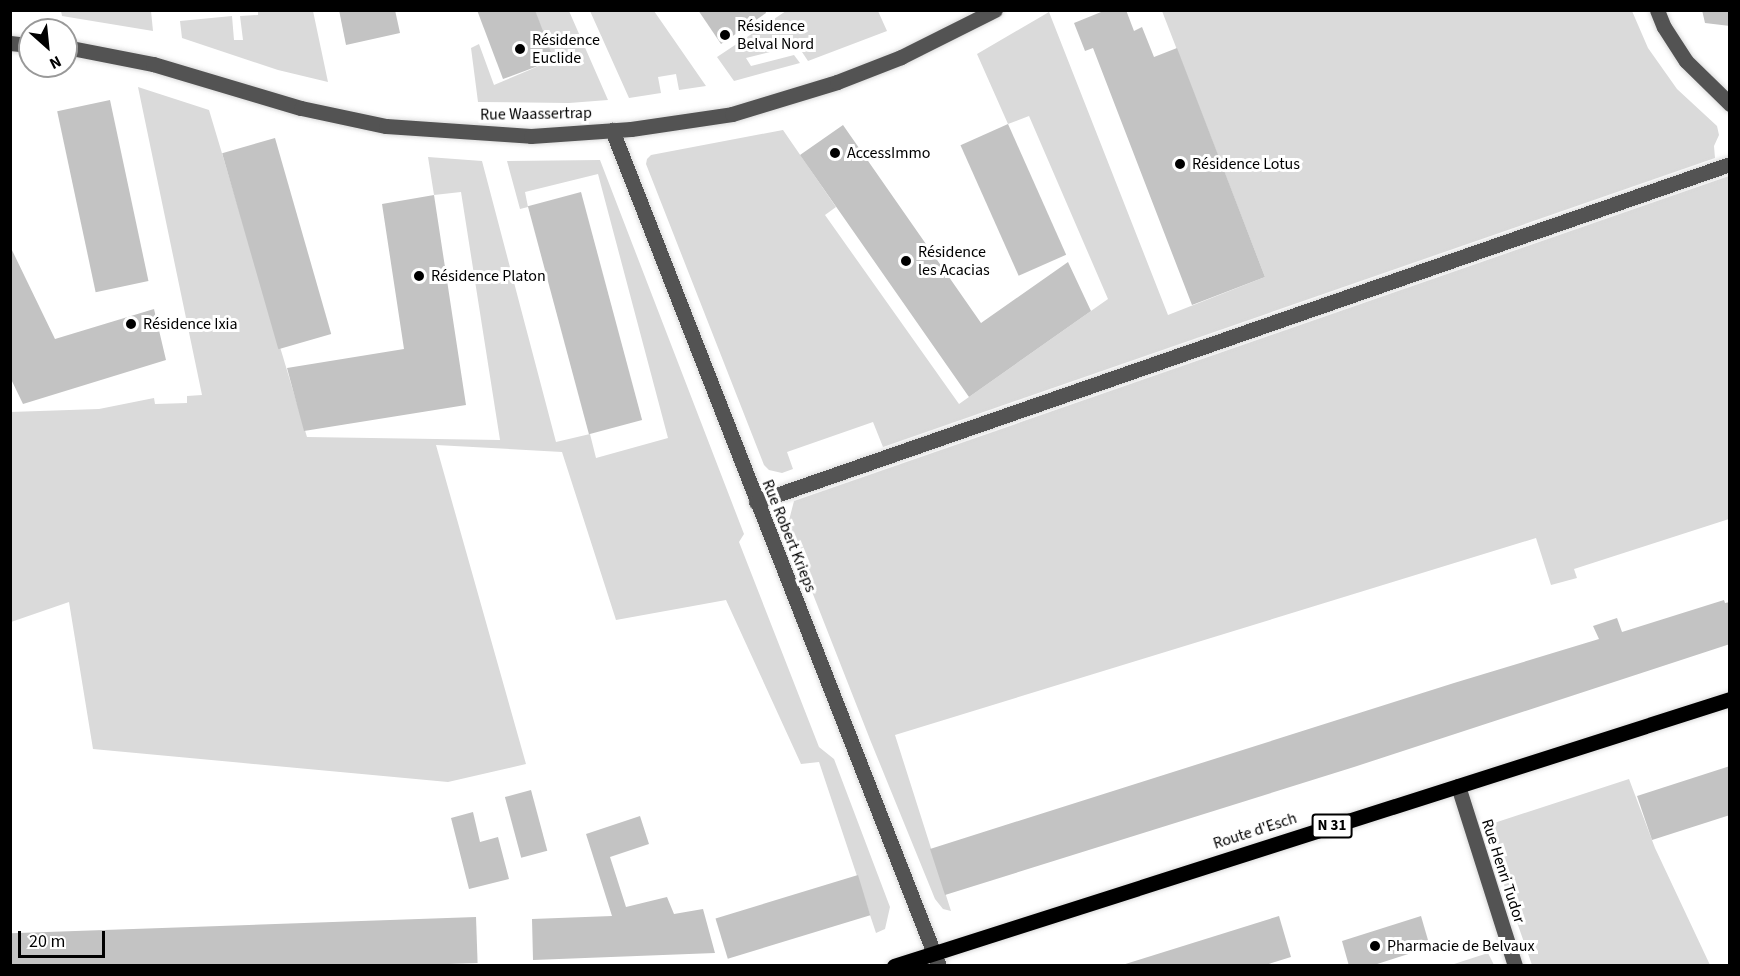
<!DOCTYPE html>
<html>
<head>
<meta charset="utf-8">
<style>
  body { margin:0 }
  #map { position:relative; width:1740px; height:976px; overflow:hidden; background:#fff; font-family:"Source Sans 3",sans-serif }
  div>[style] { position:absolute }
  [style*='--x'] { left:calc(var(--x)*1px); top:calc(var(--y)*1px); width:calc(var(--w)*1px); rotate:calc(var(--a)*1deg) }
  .green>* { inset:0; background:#dadada }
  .building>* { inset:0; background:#c3c3c3; transform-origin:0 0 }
  .roads { filter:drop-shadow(0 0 2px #dbdbdb) drop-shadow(0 0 2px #dbdbdb) }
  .minor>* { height:15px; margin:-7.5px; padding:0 7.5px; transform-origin:7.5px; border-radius:7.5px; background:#535353 }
  .major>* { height:15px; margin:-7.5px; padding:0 7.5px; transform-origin:7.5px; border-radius:7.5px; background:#000 }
  .dots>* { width:16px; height:16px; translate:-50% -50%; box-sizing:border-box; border:3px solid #fff; border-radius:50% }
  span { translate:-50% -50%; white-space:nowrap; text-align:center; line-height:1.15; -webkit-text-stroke:6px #fff; paint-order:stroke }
  .shield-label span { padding:2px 4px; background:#fff; border:2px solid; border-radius:4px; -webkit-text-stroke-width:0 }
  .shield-label { font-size:15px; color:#000; font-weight:700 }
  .poi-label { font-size:16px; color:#000 }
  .left { translate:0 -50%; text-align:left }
  .street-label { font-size:16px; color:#000 }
  .frame { position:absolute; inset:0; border:12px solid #000; pointer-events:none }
  .north { position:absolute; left:18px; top:18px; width:60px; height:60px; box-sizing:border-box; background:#fff; border:2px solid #999; border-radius:50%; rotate:153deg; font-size:16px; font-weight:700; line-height:24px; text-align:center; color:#000 }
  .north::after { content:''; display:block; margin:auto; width:21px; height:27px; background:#000; clip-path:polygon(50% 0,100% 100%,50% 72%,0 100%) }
  .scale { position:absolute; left:18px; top:931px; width:87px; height:27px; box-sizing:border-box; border:3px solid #000; border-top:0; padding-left:8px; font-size:18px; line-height:21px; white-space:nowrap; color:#000; -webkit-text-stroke:4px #fff; paint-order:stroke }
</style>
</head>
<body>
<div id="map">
  <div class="green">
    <i style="clip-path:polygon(61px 11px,151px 11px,153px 31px,62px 16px)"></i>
    <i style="clip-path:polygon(258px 11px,313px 11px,328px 82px,278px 70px,182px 38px,180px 21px,232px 16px,234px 40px,243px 40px,240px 16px,258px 15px)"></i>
    <i style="clip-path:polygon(535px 11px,569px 11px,608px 100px,569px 103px,478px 102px,471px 48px,479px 44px,494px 85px,553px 60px)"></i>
    <i style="clip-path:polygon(590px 11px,654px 11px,706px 86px,679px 90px,676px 74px,658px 77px,661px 93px,629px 98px)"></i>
    <i style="clip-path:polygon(786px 11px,878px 11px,887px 31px,808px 61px,792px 37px,772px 42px,774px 51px,746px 58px,751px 66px,794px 55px,800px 63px,734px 81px,717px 57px)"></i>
    <i style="clip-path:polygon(1162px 11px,1632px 11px,1648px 48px,1677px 89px,1717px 126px,1719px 135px,1714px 146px,1715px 158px,883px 447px,873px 422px,787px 452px,793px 469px,782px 473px,769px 470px,764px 465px,646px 164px,647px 159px,651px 155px,783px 130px,836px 207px,825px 215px,959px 404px,1108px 299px,1029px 116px,1008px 124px,977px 54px,1049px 12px,1168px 315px,1265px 277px)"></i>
    <i style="clip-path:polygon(138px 87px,209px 110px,307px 437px,500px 440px,461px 192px,434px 195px,428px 157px,482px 161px,556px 442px,590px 434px,596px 458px,668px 438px,598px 174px,525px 192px,528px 207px,520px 209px,507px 161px,600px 160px,744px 534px,739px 542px,819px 747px,834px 759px,890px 907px,885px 929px,876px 933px,819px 762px,801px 764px,726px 600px,616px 620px,562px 452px,436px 445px,526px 764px,448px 782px,93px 749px,69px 602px,11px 622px,10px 412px,99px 409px,154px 398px,155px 404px,187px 403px,187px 396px,202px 395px)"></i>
    <i style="clip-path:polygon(1729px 176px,1729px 519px,1574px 569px,1577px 578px,1551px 585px,1536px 538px,895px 735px,951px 911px,943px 909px,935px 899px,871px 742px,787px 528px,794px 501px)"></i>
    <i style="clip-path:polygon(1629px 779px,1655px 848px,1710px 965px,1532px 965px,1505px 888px,1488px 825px)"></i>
    <i style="clip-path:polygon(1488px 953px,1494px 965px,1451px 965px)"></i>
  </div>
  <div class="building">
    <i style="clip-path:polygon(339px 10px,395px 10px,400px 33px,346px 45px)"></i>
    <i style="clip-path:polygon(477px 10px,535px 10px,554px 60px,503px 79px)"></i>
    <i style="clip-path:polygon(698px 10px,765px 10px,766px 13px,721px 44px)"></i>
    <i style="clip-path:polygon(1106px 10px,1126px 10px,1134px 31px,1142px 27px,1154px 57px,1177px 48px,1265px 277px,1192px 305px,1093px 48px,1085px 51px,1074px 23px)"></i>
    <i style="clip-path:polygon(1702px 10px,1730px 10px,1730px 26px,1705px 23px)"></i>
    <i style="left:110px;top:100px;width:185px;height:54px;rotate:78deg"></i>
    <i style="left:1008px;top:124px;width:143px;height:52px;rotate:66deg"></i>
    <i style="clip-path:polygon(843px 125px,981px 323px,1068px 262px,1091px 311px,969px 397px,800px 155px)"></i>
    <i style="left:275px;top:138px;width:204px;height:55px;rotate:74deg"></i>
    <i style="left:581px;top:192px;width:236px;height:55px;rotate:75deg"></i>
    <i style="clip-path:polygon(434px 195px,466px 405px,304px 431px,287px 368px,404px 349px,382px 204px)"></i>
    <i style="clip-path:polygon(10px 246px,55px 339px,154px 309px,166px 360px,23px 404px,10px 377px)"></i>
    <i style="clip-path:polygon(1724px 600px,1725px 603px,1730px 602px,1730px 644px,1354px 767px,945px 895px,930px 849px,1454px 683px,1599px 639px,1593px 626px,1617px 618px,1622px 632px)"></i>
    <i style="clip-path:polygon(1730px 766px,1730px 815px,1652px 840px,1637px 796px)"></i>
    <i style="left:531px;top:790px;width:63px;height:27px;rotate:75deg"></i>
    <i style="clip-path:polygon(473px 812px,480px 842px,498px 837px,509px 879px,469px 889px,451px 818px)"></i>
    <i style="clip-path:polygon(640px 816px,649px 844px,610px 857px,626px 907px,667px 897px,674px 914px,703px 909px,715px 953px,533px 960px,532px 919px,612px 916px,586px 834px)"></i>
    <i style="left:858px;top:875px;width:42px;height:149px;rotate:73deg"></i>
    <i style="clip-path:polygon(1279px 916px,1291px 957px,1262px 966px,1119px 966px)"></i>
    <i style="clip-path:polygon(1421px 916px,1430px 947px,1371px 966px,1349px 966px,1342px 941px)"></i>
    <i style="left:476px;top:917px;width:46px;height:466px;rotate:88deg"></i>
  </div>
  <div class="roads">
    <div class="minor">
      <i style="--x:1657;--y:10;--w:18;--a:68"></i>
      <i style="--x:1664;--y:27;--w:40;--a:57.1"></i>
      <i style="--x:1686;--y:61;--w:62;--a:44.3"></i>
      <i style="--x:10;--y:43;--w:20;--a:6"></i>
      <i style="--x:66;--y:47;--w:89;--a:11.1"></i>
      <i style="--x:153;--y:64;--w:154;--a:16.6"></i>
      <i style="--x:301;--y:108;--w:87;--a:12"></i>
      <i style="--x:386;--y:126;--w:145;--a:3.9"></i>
      <i style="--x:531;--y:136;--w:100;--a:-4"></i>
      <i style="--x:631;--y:129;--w:102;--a:-8.4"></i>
      <i style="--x:732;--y:114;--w:110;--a:-16.9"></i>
      <i style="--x:837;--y:82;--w:69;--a:-21.3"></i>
      <i style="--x:901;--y:57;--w:105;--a:-26.6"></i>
      <i style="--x:612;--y:130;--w:898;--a:68.64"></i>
      <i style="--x:756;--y:502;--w:1031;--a:-19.14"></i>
      <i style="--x:1458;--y:786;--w:189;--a:72.4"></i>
    </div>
    <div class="major">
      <i style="--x:894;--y:966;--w:878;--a:-17.71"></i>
    </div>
  </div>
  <div class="dots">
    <i style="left:725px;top:35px;background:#000"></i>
    <i style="left:520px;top:49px;background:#000"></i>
    <i style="left:835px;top:153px;background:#000"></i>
    <i style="left:1180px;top:164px;background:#000"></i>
    <i style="left:906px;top:261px;background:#000"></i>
    <i style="left:419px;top:276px;background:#000"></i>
    <i style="left:131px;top:324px;background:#000"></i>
    <i style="left:1375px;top:946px;background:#000"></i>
  </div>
  <div class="shield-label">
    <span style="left:1332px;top:826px">N 31</span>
  </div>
  <div class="poi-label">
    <span class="left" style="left:737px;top:35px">Résidence<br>Belval Nord</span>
    <span class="left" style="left:532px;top:49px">Résidence<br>Euclide</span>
    <span class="left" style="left:847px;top:153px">AccessImmo</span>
    <span class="left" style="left:1192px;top:164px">Résidence Lotus</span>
    <span class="left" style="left:918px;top:261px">Résidence<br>les Acacias</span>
    <span class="left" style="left:431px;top:276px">Résidence Platon</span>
    <span class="left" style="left:143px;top:324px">Résidence Ixia</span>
    <span class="left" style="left:1387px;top:946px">Pharmacie de Belvaux</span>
  </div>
  <div class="street-label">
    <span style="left:536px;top:114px;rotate:-1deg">Rue Waassertrap</span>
    <span style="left:789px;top:536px;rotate:68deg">Rue Robert Krieps</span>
    <span style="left:1255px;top:831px;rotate:-18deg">Route d'Esch</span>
    <span style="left:1503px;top:871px;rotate:72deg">Rue Henri Tudor</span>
  </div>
  <div class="frame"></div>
  <div class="north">N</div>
  <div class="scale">20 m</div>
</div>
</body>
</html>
